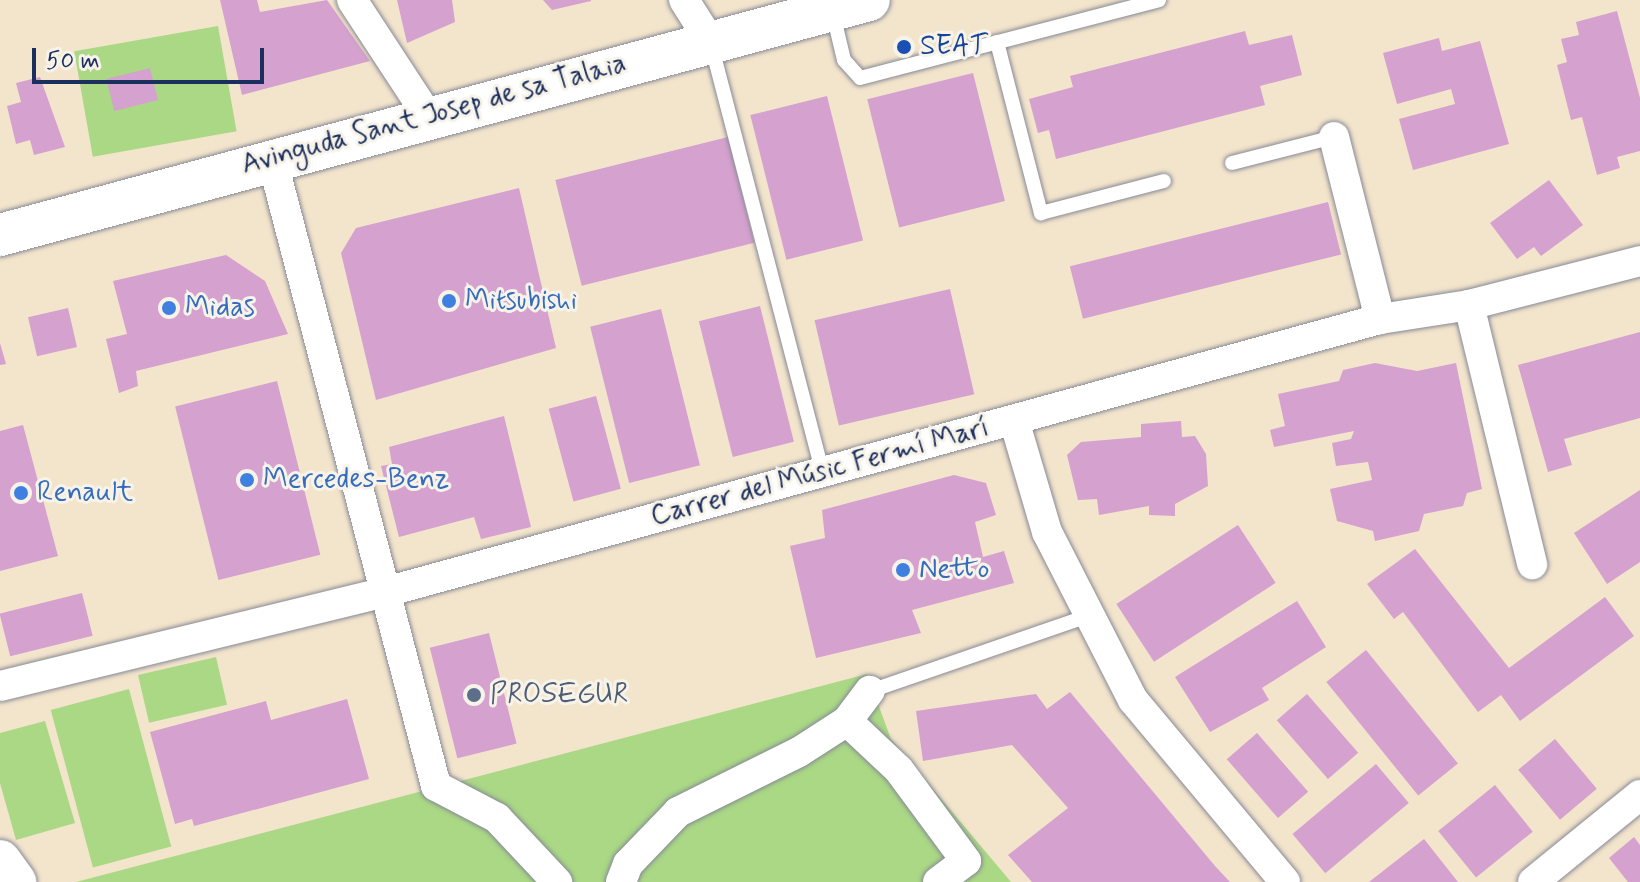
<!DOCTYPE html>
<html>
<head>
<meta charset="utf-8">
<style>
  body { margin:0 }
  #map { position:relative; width:1640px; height:882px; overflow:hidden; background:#f3e4cc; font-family:Mynerve,sans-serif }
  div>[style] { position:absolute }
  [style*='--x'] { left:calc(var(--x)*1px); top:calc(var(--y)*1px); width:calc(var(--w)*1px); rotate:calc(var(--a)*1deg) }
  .green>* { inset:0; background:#aad885; transform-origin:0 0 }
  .building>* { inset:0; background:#d5a1cf; transform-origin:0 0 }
  .roads { filter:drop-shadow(0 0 2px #878a95) drop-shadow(0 0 2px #878a95) }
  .lane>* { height:14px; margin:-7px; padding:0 7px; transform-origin:7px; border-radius:7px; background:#fff }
  .street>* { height:30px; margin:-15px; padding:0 15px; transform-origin:15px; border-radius:15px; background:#fff }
  .secondary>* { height:42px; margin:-21px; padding:0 21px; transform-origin:21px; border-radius:21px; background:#fff }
  .dots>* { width:22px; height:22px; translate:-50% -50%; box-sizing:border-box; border:4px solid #f7f3e8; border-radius:50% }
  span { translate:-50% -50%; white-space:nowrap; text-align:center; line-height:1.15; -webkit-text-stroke:6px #f7f3e8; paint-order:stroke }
  .transit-label { font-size:28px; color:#164399 }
  .left { translate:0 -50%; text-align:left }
  .street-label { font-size:28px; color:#1b2f5e }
  .shop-label { font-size:28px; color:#366cbe }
  .service-label { font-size:28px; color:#4e5e75 }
  .scale { position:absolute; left:32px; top:48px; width:232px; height:36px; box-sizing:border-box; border:4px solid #1b2f5e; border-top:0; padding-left:10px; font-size:24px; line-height:28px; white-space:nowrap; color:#1b2f5e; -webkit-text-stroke:6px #f7f3e8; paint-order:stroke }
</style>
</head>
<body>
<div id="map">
  <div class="green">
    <i style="left:218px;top:26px;width:107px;height:146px;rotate:80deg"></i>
    <i style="left:216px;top:657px;width:49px;height:80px;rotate:77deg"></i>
    <i style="clip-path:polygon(867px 674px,891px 739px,1011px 882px,76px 882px)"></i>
    <i style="left:129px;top:689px;width:163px;height:81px;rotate:75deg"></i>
    <i style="clip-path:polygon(45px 721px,75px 823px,16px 840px,0 783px,0 733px)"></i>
  </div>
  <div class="building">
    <i style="clip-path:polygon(220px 0,257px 0,260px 12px,327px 0,370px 61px,242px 95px)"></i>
    <i style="clip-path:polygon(397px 0,452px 0,455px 22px,407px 43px)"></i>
    <i style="clip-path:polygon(543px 0,591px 0,591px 1px,552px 10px)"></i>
    <i style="clip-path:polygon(1617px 11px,1640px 98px,1640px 151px,1617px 157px,1620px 168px,1597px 175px,1582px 117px,1571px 120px,1557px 65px,1567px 62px,1561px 39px,1579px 35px,1576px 22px)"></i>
    <i style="clip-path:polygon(1245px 31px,1249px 45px,1292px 35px,1302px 75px,1260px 86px,1265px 105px,1056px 159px,1049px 130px,1038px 133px,1029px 99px,1073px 87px,1070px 76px)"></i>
    <i style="clip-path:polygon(1439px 38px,1442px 51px,1480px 41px,1509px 144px,1413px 170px,1399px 119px,1455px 104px,1451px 89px,1397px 104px,1383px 53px)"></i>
    <i style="left:150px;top:68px;width:33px;height:45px;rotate:76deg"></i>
    <i style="left:973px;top:73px;width:132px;height:109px;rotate:76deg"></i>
    <i style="clip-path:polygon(40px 77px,65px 147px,34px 155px,30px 140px,16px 144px,7px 106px,21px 102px,16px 83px)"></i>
    <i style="left:827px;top:96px;width:149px;height:79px;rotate:76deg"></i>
    <i style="left:728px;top:137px;width:109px;height:178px;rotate:76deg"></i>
    <i style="clip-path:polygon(1549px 180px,1583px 225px,1541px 256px,1534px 247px,1517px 259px,1490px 223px)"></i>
    <i style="clip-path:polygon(519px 188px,556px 348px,376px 400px,341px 253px,356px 228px)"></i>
    <i style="left:1328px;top:202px;width:54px;height:266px;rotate:76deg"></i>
    <i style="clip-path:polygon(226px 255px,265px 281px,288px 334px,136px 371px,138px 386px,119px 393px,106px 339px,127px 334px,113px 281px)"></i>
    <i style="left:950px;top:289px;width:108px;height:139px;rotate:77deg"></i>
    <i style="left:760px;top:306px;width:140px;height:63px;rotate:76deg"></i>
    <i style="left:68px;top:308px;width:40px;height:41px;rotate:77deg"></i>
    <i style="left:661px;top:309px;width:161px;height:73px;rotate:76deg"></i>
    <i style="clip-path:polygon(1640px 332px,1640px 418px,1564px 439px,1572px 465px,1548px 472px,1518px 365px)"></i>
    <i style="clip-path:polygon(0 343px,6px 364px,0 365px)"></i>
    <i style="clip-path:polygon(1375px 363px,1417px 371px,1456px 363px,1482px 489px,1467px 493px,1463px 506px,1424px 514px,1419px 531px,1375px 541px,1373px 531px,1337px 521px,1330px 489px,1372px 480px,1368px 462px,1336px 466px,1332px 443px,1351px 439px,1354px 431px,1274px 447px,1270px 430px,1285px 426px,1278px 394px,1339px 381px,1343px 370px)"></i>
    <i style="left:277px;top:381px;width:179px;height:105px;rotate:76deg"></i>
    <i style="left:596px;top:396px;width:96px;height:49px;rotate:75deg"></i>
    <i style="clip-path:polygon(504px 416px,531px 527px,481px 539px,474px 517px,399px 537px,381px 466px,392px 464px,389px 447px)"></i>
    <i style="clip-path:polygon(1181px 421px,1182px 437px,1195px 436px,1206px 454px,1208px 486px,1175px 504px,1175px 516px,1149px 515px,1149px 506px,1099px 515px,1097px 499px,1078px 500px,1067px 455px,1081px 442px,1141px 437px,1141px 424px)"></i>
    <i style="clip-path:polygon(23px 425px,58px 556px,0 571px,0 431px)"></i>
    <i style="clip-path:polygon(954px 475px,986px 483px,996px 515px,975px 522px,983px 557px,1004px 551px,1014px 583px,912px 610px,921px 633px,816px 658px,790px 546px,825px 538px,822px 510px)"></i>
    <i style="clip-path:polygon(1640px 490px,1640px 562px,1607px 584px,1574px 533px)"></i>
    <i style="left:1238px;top:525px;width:69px;height:145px;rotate:57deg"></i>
    <i style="clip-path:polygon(1415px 549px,1509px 668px,1605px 597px,1634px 636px,1520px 721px,1501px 695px,1478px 712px,1403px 612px,1394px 619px,1367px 584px)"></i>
    <i style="left:82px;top:593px;width:44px;height:85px;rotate:76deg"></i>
    <i style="clip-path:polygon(1297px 601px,1326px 647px,1262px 688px,1269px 700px,1210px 732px,1175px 677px)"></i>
    <i style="left:489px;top:633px;width:114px;height:61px;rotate:76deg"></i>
    <i style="left:1366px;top:650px;width:146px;height:51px;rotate:51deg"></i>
    <i style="clip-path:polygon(1070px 692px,1215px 866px,1230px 882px,1032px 882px,1008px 855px,1068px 808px,1012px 745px,923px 761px,916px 711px,1036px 694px,1047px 709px)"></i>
    <i style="left:1307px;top:694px;width:78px;height:40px;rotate:49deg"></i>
    <i style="clip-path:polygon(347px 699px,369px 779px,194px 826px,192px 819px,175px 824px,150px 732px,266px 701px,271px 720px)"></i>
    <i style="left:1257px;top:733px;width:78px;height:40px;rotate:49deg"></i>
    <i style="left:1555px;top:739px;width:65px;height:48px;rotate:50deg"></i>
    <i style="left:1376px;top:764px;width:51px;height:109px;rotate:50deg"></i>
    <i style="left:1495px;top:785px;width:60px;height:73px;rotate:51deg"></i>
    <i style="clip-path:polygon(1634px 837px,1640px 845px,1640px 882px,1628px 882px,1609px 858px)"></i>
    <i style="clip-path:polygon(1424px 839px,1458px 882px,1369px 882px)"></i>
  </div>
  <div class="roads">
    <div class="lane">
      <i style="--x:833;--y:14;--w:47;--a:76.6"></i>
      <i style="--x:844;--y:60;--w:24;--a:48"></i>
      <i style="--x:860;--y:78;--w:309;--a:-14.6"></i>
      <i style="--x:997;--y:42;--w:177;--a:75.6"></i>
      <i style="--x:1041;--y:213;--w:127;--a:-14.6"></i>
      <i style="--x:711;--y:44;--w:443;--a:75.4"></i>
      <i style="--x:1232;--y:163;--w:105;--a:-14.3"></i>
      <i style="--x:870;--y:691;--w:227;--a:-19"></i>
    </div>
    <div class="street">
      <i style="--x:352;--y:0;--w:139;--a:56.8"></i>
      <i style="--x:684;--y:0;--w:49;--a:57.6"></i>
      <i style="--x:1334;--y:137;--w:188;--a:75.8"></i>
      <i style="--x:272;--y:159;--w:648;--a:75.34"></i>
      <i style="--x:436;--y:786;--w:69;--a:27.7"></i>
      <i style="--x:497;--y:818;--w:88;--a:46.8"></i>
      <i style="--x:1469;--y:305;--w:267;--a:76.3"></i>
      <i style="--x:1014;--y:420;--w:117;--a:73.6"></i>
      <i style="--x:1047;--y:532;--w:189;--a:62.9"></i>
      <i style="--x:1133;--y:700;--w:237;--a:50.1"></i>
      <i style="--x:0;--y:686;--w:400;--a:-13.7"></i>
      <i style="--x:389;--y:591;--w:1028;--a:-15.35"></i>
      <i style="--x:1380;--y:319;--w:90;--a:-8.9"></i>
      <i style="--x:1469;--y:305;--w:177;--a:-14.4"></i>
      <i style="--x:847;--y:721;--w:71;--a:43.3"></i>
      <i style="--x:899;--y:770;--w:113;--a:53.6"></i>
      <i style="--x:966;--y:861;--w:35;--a:143"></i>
      <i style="--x:621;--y:882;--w:19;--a:-69"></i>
      <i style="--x:628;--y:864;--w:72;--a:-46.1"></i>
      <i style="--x:678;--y:812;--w:135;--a:-26.4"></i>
      <i style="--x:799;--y:752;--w:57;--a:-32.9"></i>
      <i style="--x:847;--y:721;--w:38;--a:-53"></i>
      <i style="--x:1533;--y:882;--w:138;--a:-39.1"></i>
    </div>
    <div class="secondary">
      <i style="--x:0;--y:235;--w:900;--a:-15.13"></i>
      <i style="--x:0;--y:861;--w:26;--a:54"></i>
    </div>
  </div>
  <div class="dots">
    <i style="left:904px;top:47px;background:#1a4fb4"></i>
    <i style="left:449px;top:301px;background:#3f7fe0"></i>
    <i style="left:169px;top:308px;background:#3f7fe0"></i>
    <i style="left:247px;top:480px;background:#3f7fe0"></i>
    <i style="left:21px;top:493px;background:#3f7fe0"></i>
    <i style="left:903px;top:570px;background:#3f7fe0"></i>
    <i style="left:474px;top:695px;background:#5c6f8a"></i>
  </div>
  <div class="transit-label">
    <span class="left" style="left:920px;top:47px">SEAT</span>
  </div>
  <div class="street-label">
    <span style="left:434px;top:115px;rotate:-15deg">Avinguda Sant Josep de sa Talaia</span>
    <span style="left:820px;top:473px;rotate:-15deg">Carrer del Músic Fermí Marí</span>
  </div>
  <div class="shop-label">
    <span class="left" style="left:465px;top:301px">Mitsubishi</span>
    <span class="left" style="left:185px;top:308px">Midas</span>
    <span class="left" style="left:263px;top:480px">Mercedes-Benz</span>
    <span class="left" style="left:37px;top:493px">Renault</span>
    <span class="left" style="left:919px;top:570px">Netto</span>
  </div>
  <div class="service-label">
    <span class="left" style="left:490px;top:695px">PROSEGUR</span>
  </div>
  <div class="scale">50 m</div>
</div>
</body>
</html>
